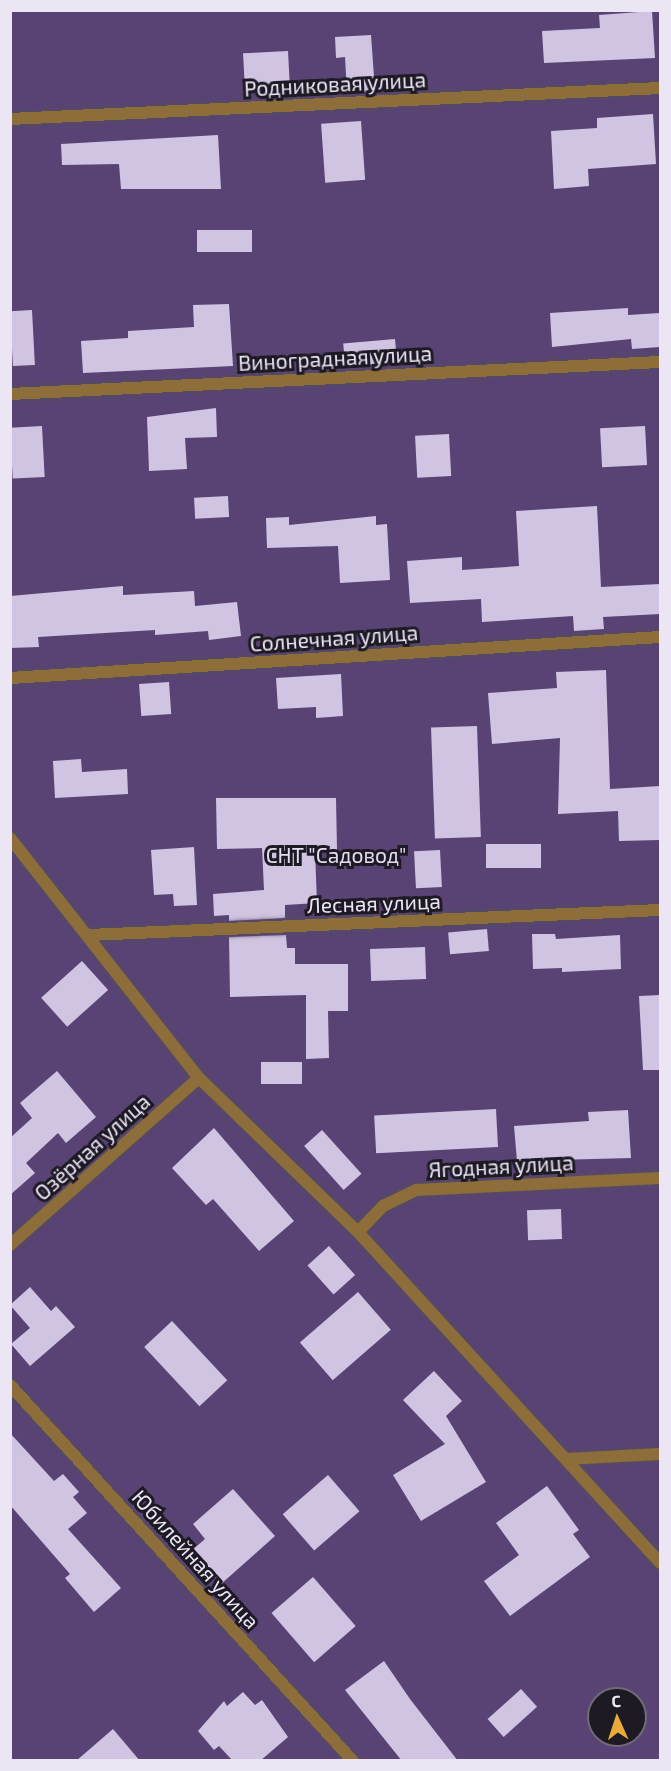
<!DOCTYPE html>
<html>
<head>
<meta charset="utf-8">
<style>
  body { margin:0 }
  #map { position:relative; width:671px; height:1771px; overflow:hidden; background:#392f46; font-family:"Exo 2",sans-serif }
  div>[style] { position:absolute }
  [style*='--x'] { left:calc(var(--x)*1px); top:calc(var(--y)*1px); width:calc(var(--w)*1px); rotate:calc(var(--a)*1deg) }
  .green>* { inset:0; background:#594375 }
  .building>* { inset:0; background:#d0c4e2; transform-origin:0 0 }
  .roads { filter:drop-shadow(0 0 2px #554c62) drop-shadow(0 0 2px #554c62) }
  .street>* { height:12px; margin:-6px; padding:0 6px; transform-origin:6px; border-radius:6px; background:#8d6d39 }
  span { translate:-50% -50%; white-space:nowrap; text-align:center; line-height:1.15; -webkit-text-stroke:6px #1e1a24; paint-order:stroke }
  .street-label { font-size:21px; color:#ebe5f4 }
  .park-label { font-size:21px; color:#e4dcf1 }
  .frame { position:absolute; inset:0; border:12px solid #ebe5f4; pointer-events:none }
  .north { position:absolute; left:587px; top:1687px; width:60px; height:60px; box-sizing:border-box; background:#1e1a24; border:2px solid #706b77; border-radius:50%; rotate:357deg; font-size:16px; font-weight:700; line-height:24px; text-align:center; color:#ebe5f4 }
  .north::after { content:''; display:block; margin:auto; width:21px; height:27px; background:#e9aa38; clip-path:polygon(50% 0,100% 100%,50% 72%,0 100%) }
</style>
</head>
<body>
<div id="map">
  <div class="green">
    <i style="clip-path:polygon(evenodd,11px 11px,660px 11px,660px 1760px,11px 1760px,11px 11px,599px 1699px,635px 1699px,635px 1735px,599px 1735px,599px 1699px)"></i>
  </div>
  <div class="building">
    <i style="clip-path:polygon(652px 11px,655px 58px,544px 63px,542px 31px,600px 28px,599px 15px)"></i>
    <i style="clip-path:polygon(371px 35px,375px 91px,347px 93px,345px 57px,336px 58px,335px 37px)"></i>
    <i style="left:288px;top:51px;width:38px;height:45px;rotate:87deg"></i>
    <i style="clip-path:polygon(653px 114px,656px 164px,588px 169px,589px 186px,554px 189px,551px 131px,597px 128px,597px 118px)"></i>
    <i style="left:361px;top:121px;width:59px;height:40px;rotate:86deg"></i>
    <i style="clip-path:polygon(218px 135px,221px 189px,121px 189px,119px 164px,62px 165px,61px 144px)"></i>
    <i style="left:252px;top:230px;width:22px;height:55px;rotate:90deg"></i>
    <i style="clip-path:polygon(229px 304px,233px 366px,83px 373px,81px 341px,128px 338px,128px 331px,194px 327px,193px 305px)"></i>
    <i style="clip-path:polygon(628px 308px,628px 315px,660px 313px,660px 347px,632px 349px,631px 339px,552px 347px,550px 313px)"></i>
    <i style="left:32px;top:310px;width:55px;height:22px;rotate:87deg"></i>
    <i style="left:395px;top:339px;width:23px;height:52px;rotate:85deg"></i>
    <i style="clip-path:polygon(216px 408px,217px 437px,185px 438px,187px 469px,149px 471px,147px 417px)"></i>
    <i style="left:42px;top:426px;width:51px;height:32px;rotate:87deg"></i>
    <i style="left:645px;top:426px;width:39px;height:45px;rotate:87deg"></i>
    <i style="left:449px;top:434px;width:42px;height:34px;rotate:87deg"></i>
    <i style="left:228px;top:496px;width:21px;height:34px;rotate:87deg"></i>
    <i style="clip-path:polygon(597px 506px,601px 587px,660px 584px,660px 614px,603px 617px,604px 629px,574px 631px,573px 616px,482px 622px,481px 599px,410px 603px,407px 561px,462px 557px,462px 570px,519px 566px,516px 511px)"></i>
    <i style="clip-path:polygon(376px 516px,376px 525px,387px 524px,390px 580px,340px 583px,338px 546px,267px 548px,266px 518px,289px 517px,289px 525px)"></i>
    <i style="clip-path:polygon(123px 586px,123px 595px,194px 591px,195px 606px,237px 602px,241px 636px,209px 640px,208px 631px,155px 635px,155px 630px,38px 637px,39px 647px,10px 648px,10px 596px)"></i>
    <i style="clip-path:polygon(606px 670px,610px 789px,660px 786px,660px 840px,619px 841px,618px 811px,558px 814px,560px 738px,492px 744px,488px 693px,557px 688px,556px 672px)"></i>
    <i style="clip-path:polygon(341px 674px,343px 716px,316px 718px,316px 707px,278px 709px,276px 678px)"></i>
    <i style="left:169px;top:682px;width:32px;height:30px;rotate:86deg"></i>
    <i style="left:477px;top:726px;width:111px;height:46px;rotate:88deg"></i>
    <i style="clip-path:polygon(81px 759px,82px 772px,127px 769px,128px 794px,55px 798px,53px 761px)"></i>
    <i style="clip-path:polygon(216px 798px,336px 798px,337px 850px,315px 851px,317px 903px,285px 905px,285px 918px,229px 921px,229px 915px,214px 916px,213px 894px,264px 890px,262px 848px,217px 849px)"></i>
    <i style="left:541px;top:844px;width:24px;height:55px;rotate:90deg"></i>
    <i style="clip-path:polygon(194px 847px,197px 905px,174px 906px,173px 894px,154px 895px,151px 850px)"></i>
    <i style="left:440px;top:850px;width:37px;height:26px;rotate:87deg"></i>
    <i style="left:487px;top:929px;width:22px;height:39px;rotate:85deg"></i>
    <i style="clip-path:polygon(532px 934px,555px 934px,556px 939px,620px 935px,621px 969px,562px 972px,562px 968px,533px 969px)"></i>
    <i style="clip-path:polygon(286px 935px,287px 948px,295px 948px,295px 964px,348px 964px,348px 1011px,328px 1011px,329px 1058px,306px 1059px,306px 995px,230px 997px,229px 937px)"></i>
    <i style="left:425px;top:947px;width:32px;height:55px;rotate:88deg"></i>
    <i style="left:82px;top:961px;width:39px;height:55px;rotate:48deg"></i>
    <i style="clip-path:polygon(660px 995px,660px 1070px,643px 1070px,639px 996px)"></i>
    <i style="left:302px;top:1062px;width:22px;height:41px;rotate:90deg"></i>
    <i style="clip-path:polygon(57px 1071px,96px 1117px,66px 1143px,58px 1133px,26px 1163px,35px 1173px,10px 1195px,10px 1138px,32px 1118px,20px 1103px)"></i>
    <i style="left:496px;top:1109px;width:38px;height:122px;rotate:87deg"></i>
    <i style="clip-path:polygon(628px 1110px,631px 1158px,517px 1161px,514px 1126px,589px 1121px,588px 1112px)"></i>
    <i style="clip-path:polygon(214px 1128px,294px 1221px,259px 1251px,213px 1199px,206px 1205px,172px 1168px)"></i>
    <i style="left:322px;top:1130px;width:59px;height:24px;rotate:48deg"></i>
    <i style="left:561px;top:1209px;width:30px;height:34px;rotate:88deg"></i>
    <i style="left:329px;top:1246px;width:39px;height:29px;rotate:48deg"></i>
    <i style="clip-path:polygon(30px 1287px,51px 1311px,56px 1306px,75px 1327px,30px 1366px,11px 1344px,30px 1328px,10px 1305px)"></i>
    <i style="left:358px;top:1292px;width:50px;height:77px;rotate:49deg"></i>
    <i style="left:172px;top:1321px;width:81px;height:38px;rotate:47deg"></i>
    <i style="clip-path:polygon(434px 1371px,462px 1401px,446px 1416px,486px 1482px,421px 1521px,393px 1475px,445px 1444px,403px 1400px)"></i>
    <i style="clip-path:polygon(10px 1433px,54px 1481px,63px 1474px,79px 1492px,73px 1497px,87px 1513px,68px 1529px,121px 1588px,94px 1612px,65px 1578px,70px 1574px,10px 1505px)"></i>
    <i style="left:328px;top:1475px;width:48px;height:60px;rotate:49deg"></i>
    <i style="clip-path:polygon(547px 1486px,579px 1530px,573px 1534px,590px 1557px,510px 1616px,484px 1581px,519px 1555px,496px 1523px)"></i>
    <i style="clip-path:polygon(233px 1489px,275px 1536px,221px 1584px,191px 1551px,205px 1539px,193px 1524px)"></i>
    <i style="left:313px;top:1577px;width:65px;height:55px;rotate:49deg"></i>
    <i style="clip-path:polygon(384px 1661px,410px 1699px,458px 1761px,402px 1761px,345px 1690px)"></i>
    <i style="left:521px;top:1689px;width:24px;height:45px;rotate:48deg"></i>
    <i style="clip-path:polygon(243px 1692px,255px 1705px,262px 1700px,288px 1737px,260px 1761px,233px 1761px,219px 1746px,214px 1750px,198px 1731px,224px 1701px,227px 1706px)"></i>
    <i style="clip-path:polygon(113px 1729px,140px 1761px,76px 1761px)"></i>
  </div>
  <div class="roads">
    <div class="street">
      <i style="--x:10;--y:119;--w:651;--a:-2.73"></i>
      <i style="--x:10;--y:394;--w:651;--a:-2.82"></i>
      <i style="--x:10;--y:678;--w:651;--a:-3.61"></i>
      <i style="--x:10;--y:838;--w:305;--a:51.8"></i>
      <i style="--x:199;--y:1078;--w:221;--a:44.1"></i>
      <i style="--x:358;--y:1232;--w:448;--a:47.6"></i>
      <i style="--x:89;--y:935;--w:572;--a:-2.51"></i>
      <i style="--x:358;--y:1232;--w:36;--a:-46"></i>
      <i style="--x:383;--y:1206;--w:37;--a:-26"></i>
      <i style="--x:416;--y:1190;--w:244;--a:-2.8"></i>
      <i style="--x:10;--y:1245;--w:252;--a:-41.5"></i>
      <i style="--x:10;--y:1385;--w:508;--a:47.64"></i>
      <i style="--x:566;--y:1459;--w:94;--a:-3"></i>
    </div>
  </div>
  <div class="street-label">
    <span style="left:335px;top:84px;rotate:-3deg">Родниковая улица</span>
    <span style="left:335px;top:358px;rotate:-3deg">Виноградная улица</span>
    <span style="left:334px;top:638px;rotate:-4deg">Солнечная улица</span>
    <span style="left:374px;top:903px;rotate:-2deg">Лесная улица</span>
    <span style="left:92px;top:1147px;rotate:-42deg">Озёрная улица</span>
    <span style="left:501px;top:1166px;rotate:-3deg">Ягодная улица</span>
    <span style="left:196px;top:1559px;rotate:48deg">Юбилейная улица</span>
  </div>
  <div class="park-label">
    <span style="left:336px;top:855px">СНТ "Садовод"</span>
  </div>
  <div class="frame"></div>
  <div class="north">С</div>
</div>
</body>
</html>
